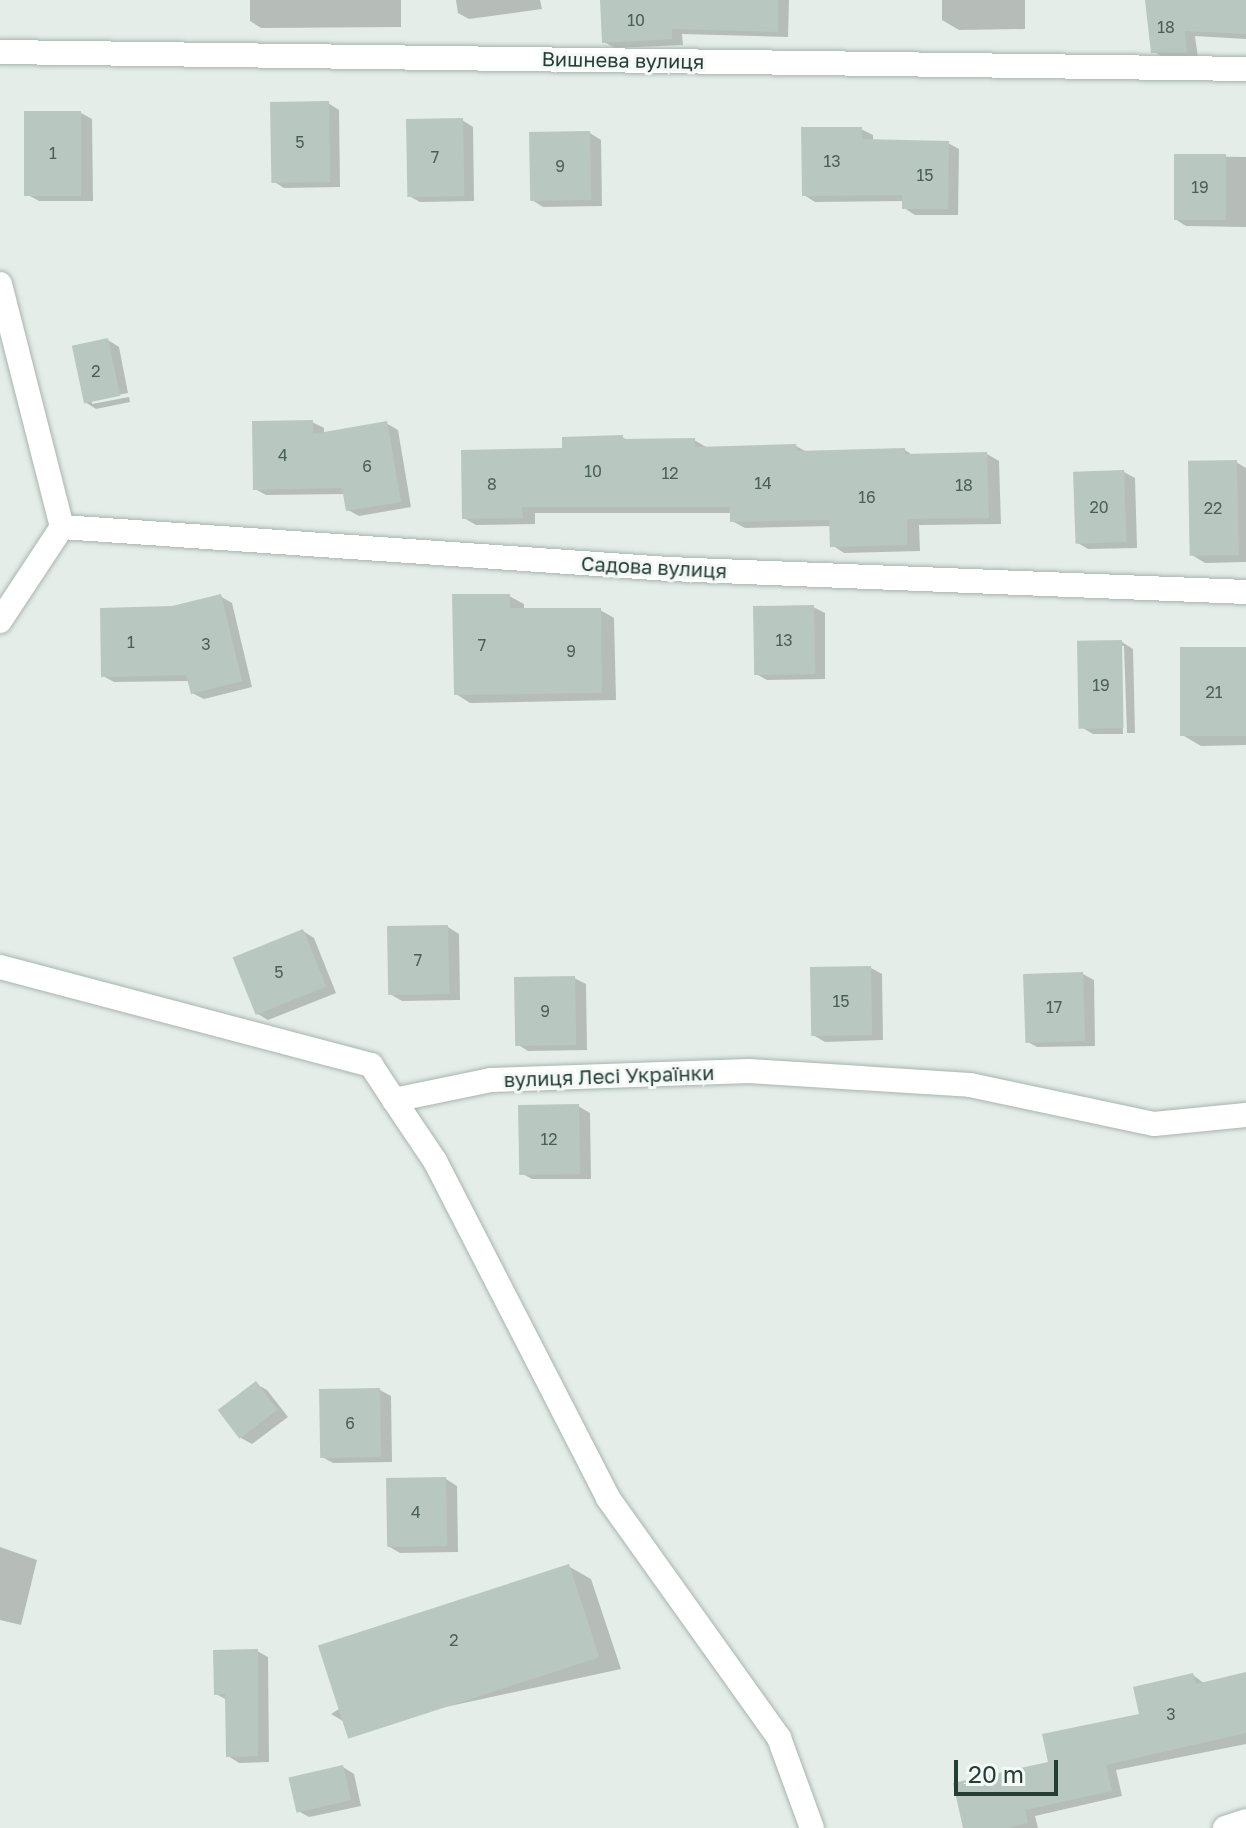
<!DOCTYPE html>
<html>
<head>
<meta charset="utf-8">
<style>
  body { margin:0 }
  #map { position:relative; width:1246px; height:1828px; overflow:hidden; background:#e4ede8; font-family:"Golos Text",sans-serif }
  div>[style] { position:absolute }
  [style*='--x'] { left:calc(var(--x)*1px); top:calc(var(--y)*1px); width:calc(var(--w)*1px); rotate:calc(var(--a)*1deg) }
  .shadow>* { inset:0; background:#0003 }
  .building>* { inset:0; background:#b9c7c1; transform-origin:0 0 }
  .roads { filter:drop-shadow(0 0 2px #a7b5af) drop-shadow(0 0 2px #a7b5af) }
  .street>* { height:24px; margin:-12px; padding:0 12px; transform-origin:12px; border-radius:12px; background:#fff }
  span { translate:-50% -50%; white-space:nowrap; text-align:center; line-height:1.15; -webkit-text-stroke:6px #f4f9f7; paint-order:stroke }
  .number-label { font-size:16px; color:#496058 }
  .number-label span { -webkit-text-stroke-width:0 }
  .street-label { font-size:20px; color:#243d35 }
  .scale { position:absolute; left:954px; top:1760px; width:104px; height:36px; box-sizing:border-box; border:4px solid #243d35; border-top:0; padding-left:10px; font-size:24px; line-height:28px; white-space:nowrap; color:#243d35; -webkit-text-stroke:6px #f4f9f7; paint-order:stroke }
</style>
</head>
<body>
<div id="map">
  <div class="shadow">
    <i style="clip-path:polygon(250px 0,401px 0,401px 27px,261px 28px,250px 21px)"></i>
    <i style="clip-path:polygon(456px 0,540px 0,542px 9px,469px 19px,458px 13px)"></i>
    <i style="clip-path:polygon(602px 0,789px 0,788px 37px,682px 34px,683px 45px,615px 48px,604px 42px)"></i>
    <i style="clip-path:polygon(942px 0,1025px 0,1025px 29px,959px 30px,942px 20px)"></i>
    <i style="clip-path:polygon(1147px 0,1246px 0,1246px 39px,1195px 36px,1198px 58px,1164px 58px,1153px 51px)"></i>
    <i style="clip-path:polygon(328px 103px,339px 110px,340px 187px,284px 188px,273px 181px)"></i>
    <i style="clip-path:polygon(81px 113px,92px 119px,93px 201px,39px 201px,28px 195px)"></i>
    <i style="clip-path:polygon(462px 120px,473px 127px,474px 201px,420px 202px,409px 196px)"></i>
    <i style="clip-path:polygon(861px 129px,873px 135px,873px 142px,948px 143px,959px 149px,958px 215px,915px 215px,904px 208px,904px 201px,815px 202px,804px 195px)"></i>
    <i style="clip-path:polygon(590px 133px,601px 140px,602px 206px,543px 207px,532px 200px)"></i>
    <i style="clip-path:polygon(1176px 156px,1246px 157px,1246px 227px,1186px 226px,1175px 219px)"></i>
    <i style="clip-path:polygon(108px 340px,119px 347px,128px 393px,92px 400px,92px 404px,129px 397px,130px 402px,96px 409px,85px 402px)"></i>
    <i style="clip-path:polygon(312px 422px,324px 428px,324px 434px,386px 423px,398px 430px,411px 507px,359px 516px,348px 510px,345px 494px,266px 495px,255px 489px)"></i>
    <i style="clip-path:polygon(622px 437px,629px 441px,694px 440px,708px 448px,796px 446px,807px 452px,905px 450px,914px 456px,987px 454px,999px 461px,1001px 524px,919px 525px,920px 551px,844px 553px,832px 545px,831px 526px,745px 528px,732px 521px,732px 513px,535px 513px,535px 524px,476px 525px,464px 518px,564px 450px)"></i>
    <i style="clip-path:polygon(1236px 462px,1246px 468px,1246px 562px,1205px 563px,1192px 555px)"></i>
    <i style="clip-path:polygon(1124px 472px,1135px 478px,1137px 548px,1088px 549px,1076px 542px)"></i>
    <i style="clip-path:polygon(220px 596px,232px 603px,252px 687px,204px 699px,192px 693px,189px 681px,114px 682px,103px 676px,172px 608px)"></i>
    <i style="clip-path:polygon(509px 596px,524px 604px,524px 610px,600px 610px,614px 618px,616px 700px,470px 703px,456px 694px)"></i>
    <i style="clip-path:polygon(813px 607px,825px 613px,825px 679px,767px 680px,756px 674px)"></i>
    <i style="clip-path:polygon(1122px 642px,1133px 649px,1135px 733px,1127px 733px,1124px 646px,1120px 646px,1123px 734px,1093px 734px,1081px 727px)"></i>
    <i style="clip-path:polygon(1246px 649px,1246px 745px,1201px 746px,1184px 736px)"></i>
    <i style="clip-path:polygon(448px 927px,459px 934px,460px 1000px,402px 1001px,390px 994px)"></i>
    <i style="clip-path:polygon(303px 931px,314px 938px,336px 993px,268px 1020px,256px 1013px)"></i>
    <i style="clip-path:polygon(871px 968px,882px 974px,883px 1040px,825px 1042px,813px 1035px)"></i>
    <i style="clip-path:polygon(1083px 974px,1094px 980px,1095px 1046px,1037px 1047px,1026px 1041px)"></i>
    <i style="clip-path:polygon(574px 978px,586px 984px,587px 1050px,528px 1051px,517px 1044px)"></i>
    <i style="clip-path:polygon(578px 1106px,590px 1113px,591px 1179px,532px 1179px,521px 1173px)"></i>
    <i style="clip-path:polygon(256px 1384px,267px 1390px,288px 1417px,252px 1444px,241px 1438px)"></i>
    <i style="clip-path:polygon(380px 1390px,391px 1396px,392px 1462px,333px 1463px,322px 1457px)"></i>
    <i style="clip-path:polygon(446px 1479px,457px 1486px,458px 1552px,400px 1553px,388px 1546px)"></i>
    <i style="clip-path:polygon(0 1547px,37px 1560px,21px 1625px,0 1620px)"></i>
    <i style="clip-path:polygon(568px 1566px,591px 1579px,621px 1669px,353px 1727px,331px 1714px)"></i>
    <i style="clip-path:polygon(257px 1651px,268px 1657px,269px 1762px,239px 1763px,228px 1756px,227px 1700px,216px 1694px)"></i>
    <i style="clip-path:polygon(1246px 1674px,1246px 1744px,1116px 1770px,1122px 1796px,1035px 1816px,1038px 1828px,965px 1828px,1051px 1763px,1141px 1715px,1193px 1675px,1205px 1684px)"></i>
    <i style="clip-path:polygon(343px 1767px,354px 1774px,361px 1806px,309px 1817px,298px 1811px)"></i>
  </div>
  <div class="building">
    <i style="clip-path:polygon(600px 0,778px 0,778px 32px,672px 29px,672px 39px,602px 43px)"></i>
    <i style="clip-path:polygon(1145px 0,1246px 0,1246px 34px,1185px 31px,1187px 53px,1151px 53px)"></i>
    <i style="left:329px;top:101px;width:81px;height:59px;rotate:89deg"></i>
    <i style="left:24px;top:111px;width:57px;height:85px"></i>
    <i style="left:463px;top:118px;width:78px;height:57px;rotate:89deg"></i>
    <i style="clip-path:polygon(801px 127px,862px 127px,862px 139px,949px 141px,948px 209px,902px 209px,902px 195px,802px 196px)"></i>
    <i style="left:590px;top:131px;width:69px;height:61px;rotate:89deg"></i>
    <i style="left:1174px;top:154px;width:52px;height:66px"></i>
    <i style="left:108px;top:338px;width:59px;height:37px;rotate:78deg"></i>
    <i style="clip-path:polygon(313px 420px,313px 434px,387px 421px,401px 502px,346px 511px,342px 488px,253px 490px,252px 421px)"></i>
    <i style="clip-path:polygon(623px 435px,623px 439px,695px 438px,695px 447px,796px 444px,797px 451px,905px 448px,905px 454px,987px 452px,989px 518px,907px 519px,907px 545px,830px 547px,829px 520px,730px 522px,730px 507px,522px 507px,523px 518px,462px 519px,461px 450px,562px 448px,562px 437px)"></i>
    <i style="left:1237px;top:460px;width:95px;height:49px;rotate:89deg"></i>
    <i style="left:1124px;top:470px;width:72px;height:51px;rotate:88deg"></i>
    <i style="clip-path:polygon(221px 594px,242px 681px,191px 694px,186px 675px,101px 677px,100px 608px,172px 606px)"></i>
    <i style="clip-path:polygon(452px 594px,510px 594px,510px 608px,601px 608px,602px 693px,454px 695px)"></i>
    <i style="left:814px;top:605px;width:69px;height:61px;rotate:89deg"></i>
    <i style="left:1122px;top:640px;width:88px;height:45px;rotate:89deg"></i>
    <i style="left:1246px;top:647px;width:89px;height:66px;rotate:90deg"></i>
    <i style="left:448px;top:925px;width:69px;height:61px;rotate:89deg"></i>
    <i style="left:303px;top:929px;width:62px;height:76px;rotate:68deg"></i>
    <i style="left:871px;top:966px;width:69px;height:61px;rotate:89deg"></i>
    <i style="left:1083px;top:972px;width:69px;height:60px;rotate:88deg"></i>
    <i style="left:575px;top:976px;width:69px;height:61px;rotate:89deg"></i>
    <i style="left:579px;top:1104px;width:70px;height:61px;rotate:89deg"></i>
    <i style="left:256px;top:1381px;width:36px;height:48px;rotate:53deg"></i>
    <i style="left:380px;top:1388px;width:69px;height:61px;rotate:89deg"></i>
    <i style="left:446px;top:1477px;width:69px;height:60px;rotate:89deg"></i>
    <i style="left:569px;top:1564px;width:98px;height:264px;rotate:72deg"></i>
    <i style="clip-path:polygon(258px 1649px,258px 1756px,226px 1757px,225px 1694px,214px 1695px,213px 1650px)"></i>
    <i style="clip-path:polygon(1246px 1672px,1246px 1733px,1106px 1765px,1112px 1791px,1025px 1810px,1028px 1823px,1006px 1828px,963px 1828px,953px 1783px,1048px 1762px,1042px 1734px,1139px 1714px,1133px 1687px,1193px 1673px,1196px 1684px)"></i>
    <i style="left:343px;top:1765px;width:36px;height:56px;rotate:77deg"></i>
  </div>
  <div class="roads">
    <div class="street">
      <i style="--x:0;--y:52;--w:1246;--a:0.78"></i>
      <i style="--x:0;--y:284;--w:251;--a:75.7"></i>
      <i style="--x:62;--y:527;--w:608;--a:3.96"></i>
      <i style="--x:669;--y:569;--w:577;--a:2.28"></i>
      <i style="--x:0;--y:621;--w:113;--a:-56.6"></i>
      <i style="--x:0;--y:967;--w:384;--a:14.8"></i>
      <i style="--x:371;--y:1065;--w:42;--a:56.7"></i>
      <i style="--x:394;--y:1100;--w:99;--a:-11.7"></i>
      <i style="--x:491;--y:1080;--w:258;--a:-2"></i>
      <i style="--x:749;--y:1071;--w:221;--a:3.6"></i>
      <i style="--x:970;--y:1085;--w:188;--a:12"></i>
      <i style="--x:1154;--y:1124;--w:92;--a:-5.6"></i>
      <i style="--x:394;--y:1100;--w:73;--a:56.1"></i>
      <i style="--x:435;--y:1161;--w:379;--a:62.8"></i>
      <i style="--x:608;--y:1498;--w:295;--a:54.5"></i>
      <i style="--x:779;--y:1738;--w:96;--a:69.9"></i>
      <i style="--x:1225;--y:1828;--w:22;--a:-18"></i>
    </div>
  </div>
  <div class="number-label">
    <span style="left:636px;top:20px">10</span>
    <span style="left:1166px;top:27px">18</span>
    <span style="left:300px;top:142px">5</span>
    <span style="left:53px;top:153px">1</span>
    <span style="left:435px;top:157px">7</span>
    <span style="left:832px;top:161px">13</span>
    <span style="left:560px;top:166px">9</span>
    <span style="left:925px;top:175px">15</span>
    <span style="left:1200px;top:187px">19</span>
    <span style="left:96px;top:371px">2</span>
    <span style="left:283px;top:455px">4</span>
    <span style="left:367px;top:466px">6</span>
    <span style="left:593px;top:471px">10</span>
    <span style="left:670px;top:473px">12</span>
    <span style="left:763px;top:483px">14</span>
    <span style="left:492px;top:484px">8</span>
    <span style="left:964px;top:485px">18</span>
    <span style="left:867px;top:497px">16</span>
    <span style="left:1099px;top:507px">20</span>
    <span style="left:1213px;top:508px">22</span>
    <span style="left:784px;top:640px">13</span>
    <span style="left:131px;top:642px">1</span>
    <span style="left:206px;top:644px">3</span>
    <span style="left:482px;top:645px">7</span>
    <span style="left:571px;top:651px">9</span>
    <span style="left:1101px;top:685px">19</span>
    <span style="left:1214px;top:692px">21</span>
    <span style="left:418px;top:960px">7</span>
    <span style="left:279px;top:972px">5</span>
    <span style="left:841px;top:1001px">15</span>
    <span style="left:1054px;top:1007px">17</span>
    <span style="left:545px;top:1011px">9</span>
    <span style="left:549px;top:1139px">12</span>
    <span style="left:350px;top:1423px">6</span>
    <span style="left:416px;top:1512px">4</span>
    <span style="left:454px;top:1640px">2</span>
    <span style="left:1171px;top:1714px">3</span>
  </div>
  <div class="street-label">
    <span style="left:623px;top:60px;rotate:1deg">Вишнева вулиця</span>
    <span style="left:654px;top:567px;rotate:3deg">Садова вулиця</span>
    <span style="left:609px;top:1076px;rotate:-2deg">вулиця Лесі Українки</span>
  </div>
  <div class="scale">20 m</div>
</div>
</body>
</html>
